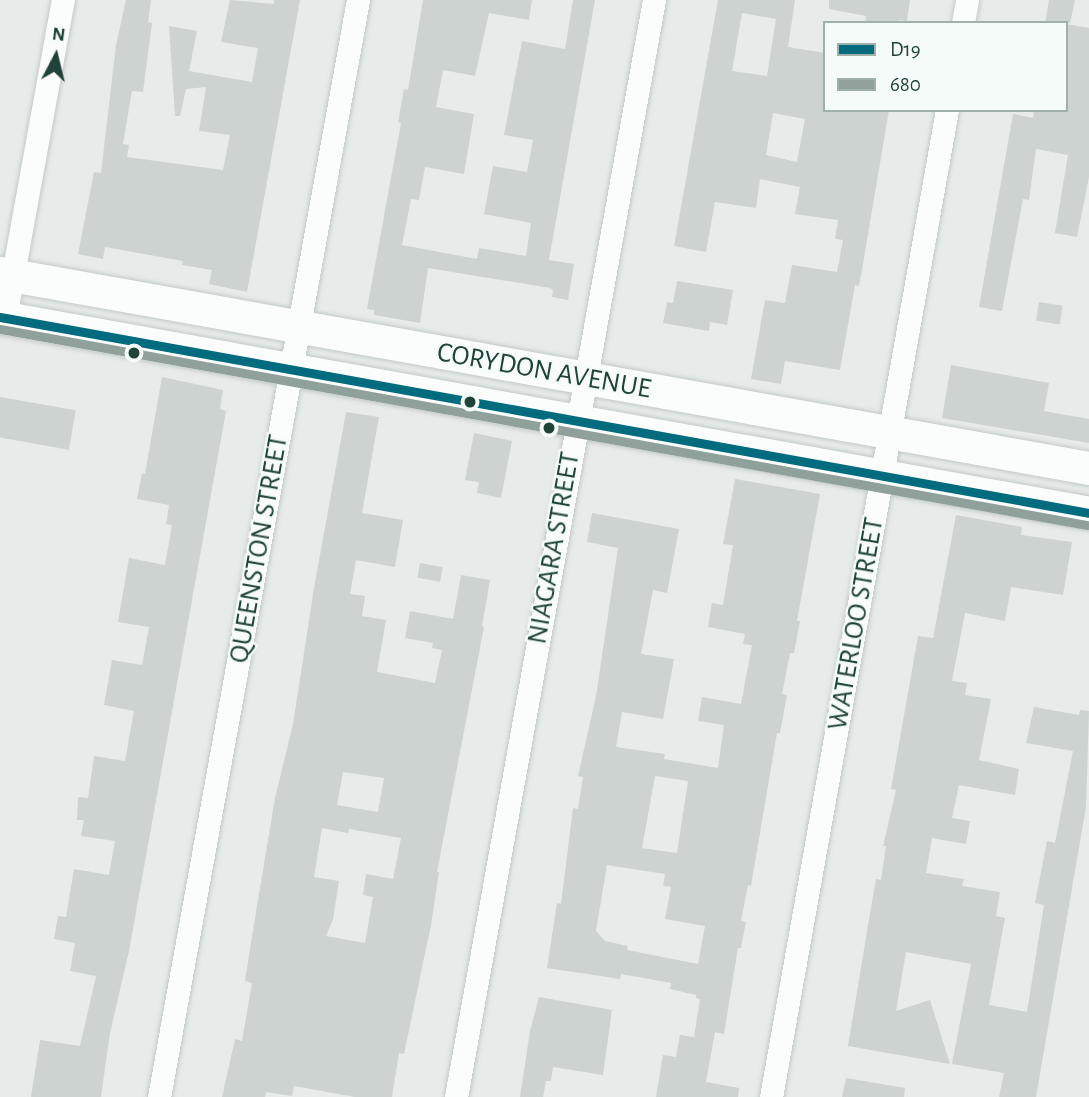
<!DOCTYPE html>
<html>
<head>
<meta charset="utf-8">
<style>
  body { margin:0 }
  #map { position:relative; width:1089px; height:1097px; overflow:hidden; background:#e7ecea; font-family:"Alegreya Sans",sans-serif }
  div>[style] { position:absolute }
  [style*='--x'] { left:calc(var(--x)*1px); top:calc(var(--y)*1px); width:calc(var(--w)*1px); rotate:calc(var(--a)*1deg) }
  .building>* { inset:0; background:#ccd3d1; transform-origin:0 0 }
  .roads { filter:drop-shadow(0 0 2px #c3c9c7) drop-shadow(0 0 2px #c3c9c7) }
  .minor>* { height:23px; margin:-11.5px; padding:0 11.5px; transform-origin:11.5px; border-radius:11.5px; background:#fbfcfc }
  .secondary>* { height:33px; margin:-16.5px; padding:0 16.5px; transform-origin:16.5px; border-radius:16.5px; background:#fbfcfc }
  .bus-1>* { height:9px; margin:-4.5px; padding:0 4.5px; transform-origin:4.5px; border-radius:4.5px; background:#026c7e }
  .bus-2>* { height:9px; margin:-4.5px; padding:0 4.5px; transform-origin:4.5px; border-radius:4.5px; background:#90a19c }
  .dots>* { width:19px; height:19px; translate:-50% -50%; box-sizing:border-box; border:4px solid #f5fbf8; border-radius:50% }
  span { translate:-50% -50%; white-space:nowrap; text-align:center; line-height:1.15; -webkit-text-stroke:5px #f5fbf8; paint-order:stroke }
  .street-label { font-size:28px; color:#204339 }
  .legend { position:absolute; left:823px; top:21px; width:245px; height:91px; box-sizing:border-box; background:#f5fbf8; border:2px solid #a0b1ac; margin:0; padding:9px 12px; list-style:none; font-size:21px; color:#204339 }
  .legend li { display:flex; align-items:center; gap:14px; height:35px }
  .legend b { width:35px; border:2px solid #a0b1ac }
  .north { position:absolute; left:21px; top:21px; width:70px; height:70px; -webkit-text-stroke:5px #f5fbf8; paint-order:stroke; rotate:7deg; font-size:19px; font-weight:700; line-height:28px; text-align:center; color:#204339 }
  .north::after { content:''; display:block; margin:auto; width:24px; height:32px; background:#204339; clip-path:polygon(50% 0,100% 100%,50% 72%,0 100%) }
</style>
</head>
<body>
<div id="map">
  <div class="building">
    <i style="clip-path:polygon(126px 0,151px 0,148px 22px,152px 23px,143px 92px,132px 91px,123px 144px,129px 145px,127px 157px,223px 170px,230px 135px,199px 131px,206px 87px,186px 89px,180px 116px,175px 116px,169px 26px,197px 31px,189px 71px,252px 82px,258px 48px,221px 42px,230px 0,274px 4px,274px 0,300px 0,247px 292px,209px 284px,212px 270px,182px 265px,183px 261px,105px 247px,103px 259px,78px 254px,94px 172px,101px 173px,116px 45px)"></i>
    <i style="clip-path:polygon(423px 0,532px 0,529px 20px,489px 13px,475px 76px,443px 70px,436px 107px,474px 114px,464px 174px,425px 167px,419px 200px,411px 199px,402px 245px,477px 259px,479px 248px,526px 256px,531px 223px,484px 214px,493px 166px,527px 172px,533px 140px,504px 135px,522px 41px,565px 49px,573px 0,595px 0,549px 260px,574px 264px,568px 300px,552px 297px,553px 290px,550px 288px,428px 268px,420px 323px,374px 315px,374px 310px,367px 309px,401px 123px,398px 122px,404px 89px,408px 90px)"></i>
    <i style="clip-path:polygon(evenodd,718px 0,795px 0,788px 47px,825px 53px,825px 110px,889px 110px,863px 264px,859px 286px,855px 285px,840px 370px,785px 361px,781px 384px,751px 379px,765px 300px,785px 303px,792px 265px,837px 272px,843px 240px,835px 239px,838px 220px,795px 214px,800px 187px,760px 179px,756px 208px,715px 202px,706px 252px,674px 246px,718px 0,742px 13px,776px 19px,767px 76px,732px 71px,742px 13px,718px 0,773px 113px,805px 119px,797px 162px,766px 155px,773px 113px)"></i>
    <i style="clip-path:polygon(829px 0,910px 0,907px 21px,899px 20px,898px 23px,865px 23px,866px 16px,829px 9px)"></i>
    <i style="clip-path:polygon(1049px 0,1075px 0,1070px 23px,1045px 23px)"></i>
    <i style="clip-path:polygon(1066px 24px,1089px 28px,1089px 177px,1077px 237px,1055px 233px,1068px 155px,1036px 149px,1029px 200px,1023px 199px,1002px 311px,979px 307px,1013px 114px,1033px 118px,1034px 110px,1066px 110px)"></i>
    <i style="clip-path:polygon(677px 281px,733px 290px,727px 325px,710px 322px,709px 331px,663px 323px,667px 302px,673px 303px)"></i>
    <i style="left:1039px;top:302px;width:24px;height:19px;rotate:9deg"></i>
    <i style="clip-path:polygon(951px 365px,1049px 383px,1044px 411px,1089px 419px,1089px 443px,942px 418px)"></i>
    <i style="clip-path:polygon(162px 377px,223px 390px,220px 409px,226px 411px,129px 951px,110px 1033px,101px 1097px,31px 1097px,40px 1040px,80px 1046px,96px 976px,70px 971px,75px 943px,54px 939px,58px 916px,66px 917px,74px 869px,109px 875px,115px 841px,81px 836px,84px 820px,77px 820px,78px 797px,88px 798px,94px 756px,125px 761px,134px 711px,104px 705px,112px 660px,142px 665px,149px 627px,118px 622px,129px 558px,165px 565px,172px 525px,166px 524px,169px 505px,137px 499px,142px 473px,145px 474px)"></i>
    <i style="left:0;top:397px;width:77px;height:40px;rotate:10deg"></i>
    <i style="clip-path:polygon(evenodd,346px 412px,379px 417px,362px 513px,403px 520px,395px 567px,356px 560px,350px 594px,365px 596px,362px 616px,386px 620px,377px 672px,435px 683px,442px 650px,432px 648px,433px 643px,405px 638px,410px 611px,453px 619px,461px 575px,490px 580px,482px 626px,484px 627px,437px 872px,439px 872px,431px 925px,404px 1054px,399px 1053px,392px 1097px,355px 1097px,294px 1086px,292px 1096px,266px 1092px,265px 1097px,222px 1097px,235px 1039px,242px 1041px,252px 983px,245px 981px,253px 930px,275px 798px,293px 724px,314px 588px,346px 412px,343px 772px,384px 778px,378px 812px,337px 805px,343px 772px,346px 412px,322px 828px,348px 833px,349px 829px,401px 838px,393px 879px,366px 874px,363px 895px,373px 897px,365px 943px,326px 936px,333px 919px,339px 881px,314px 877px,322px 828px)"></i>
    <i style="clip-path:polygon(474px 433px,512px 441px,501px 498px,477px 493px,479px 482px,465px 480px)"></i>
    <i style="clip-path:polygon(evenodd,735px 479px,820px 494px,797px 621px,800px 621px,794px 653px,790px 653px,782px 694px,787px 695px,780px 733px,777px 733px,751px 886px,748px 885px,741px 921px,746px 922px,741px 948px,738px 948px,724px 1034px,715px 1032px,706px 1082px,739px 1088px,738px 1097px,656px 1097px,663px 1055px,676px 1057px,680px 1035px,694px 1037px,700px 999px,696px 998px,696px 995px,670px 989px,671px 983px,621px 974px,620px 979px,547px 968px,557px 903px,561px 904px,573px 808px,578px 809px,583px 777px,578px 776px,596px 696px,618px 548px,587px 542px,592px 513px,679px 529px,667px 593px,653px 590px,641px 654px,674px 659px,663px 719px,622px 712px,616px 747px,665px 754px,664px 759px,718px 768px,724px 725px,698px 721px,702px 697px,741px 704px,752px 645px,743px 644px,745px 634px,708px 627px,712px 603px,723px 605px,733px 545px,723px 544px,735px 479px,655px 776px,688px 781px,677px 853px,642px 848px,655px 776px,735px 479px,607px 865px,665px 874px,663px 886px,671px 887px,665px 919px,705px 926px,698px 964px,627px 950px,628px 946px,605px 941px,596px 931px,607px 865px)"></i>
    <i style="clip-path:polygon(956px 515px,1022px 527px,1021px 535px,1072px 542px,1063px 595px,1011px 587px,1005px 621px,965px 613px,952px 681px,967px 683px,965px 695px,991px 699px,979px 760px,1019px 769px,1015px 795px,959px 785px,952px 818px,970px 821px,966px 844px,932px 838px,926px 873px,964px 879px,962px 886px,1000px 892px,996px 916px,1005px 918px,989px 1005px,1027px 1012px,1044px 905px,1035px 903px,1047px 841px,1055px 843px,1073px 751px,1026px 743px,1034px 707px,1079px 715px,1080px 710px,1089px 711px,1086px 807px,1036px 1097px,999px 1097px,1004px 1073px,952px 1064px,971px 964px,906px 952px,896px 1011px,930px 1000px,950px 1064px,848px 1046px,869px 919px,876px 879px,881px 880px,886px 846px,883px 846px,896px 790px,891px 789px,918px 636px,933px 638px)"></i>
    <i style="left:420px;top:563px;width:23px;height:15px;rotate:10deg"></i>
    <i style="clip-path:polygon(539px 997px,612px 1010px,603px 1075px,553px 1067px,551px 1081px,546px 1081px,543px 1097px,520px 1097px,530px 1031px)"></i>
    <i style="clip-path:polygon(846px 1078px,905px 1088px,904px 1097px,842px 1097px)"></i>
  </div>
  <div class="roads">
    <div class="minor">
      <i style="--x:963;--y:23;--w:23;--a:-80"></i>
      <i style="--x:5;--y:318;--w:323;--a:-79.7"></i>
      <i style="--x:159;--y:1097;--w:1115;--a:-79.72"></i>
      <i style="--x:456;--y:1097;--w:1115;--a:-79.77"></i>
      <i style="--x:771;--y:1097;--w:1003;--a:-79.89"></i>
    </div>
    <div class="secondary">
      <i style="--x:0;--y:273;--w:1106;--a:10.15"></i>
      <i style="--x:0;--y:317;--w:1106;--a:10.2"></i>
    </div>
  </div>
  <div class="bus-1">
    <i style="--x:0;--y:317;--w:1106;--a:10.2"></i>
  </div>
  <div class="bus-2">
    <i style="--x:0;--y:329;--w:1105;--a:10.22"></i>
  </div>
  <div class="dots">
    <i style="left:134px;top:353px;background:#204339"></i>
    <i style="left:470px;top:402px;background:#204339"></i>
    <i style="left:549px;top:428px;background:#204339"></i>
  </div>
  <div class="street-label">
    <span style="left:544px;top:371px;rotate:10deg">CORYDON AVENUE</span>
    <span style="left:554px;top:548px;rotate:-80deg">NIAGARA STREET</span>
    <span style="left:259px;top:549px;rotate:-80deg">QUEENSTON STREET</span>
    <span style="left:856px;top:624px;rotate:-80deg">WATERLOO STREET</span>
  </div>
  <ul class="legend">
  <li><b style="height:9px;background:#026c7e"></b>D19</li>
  <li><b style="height:9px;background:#90a19c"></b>680</li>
  </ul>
  <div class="north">N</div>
</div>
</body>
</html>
